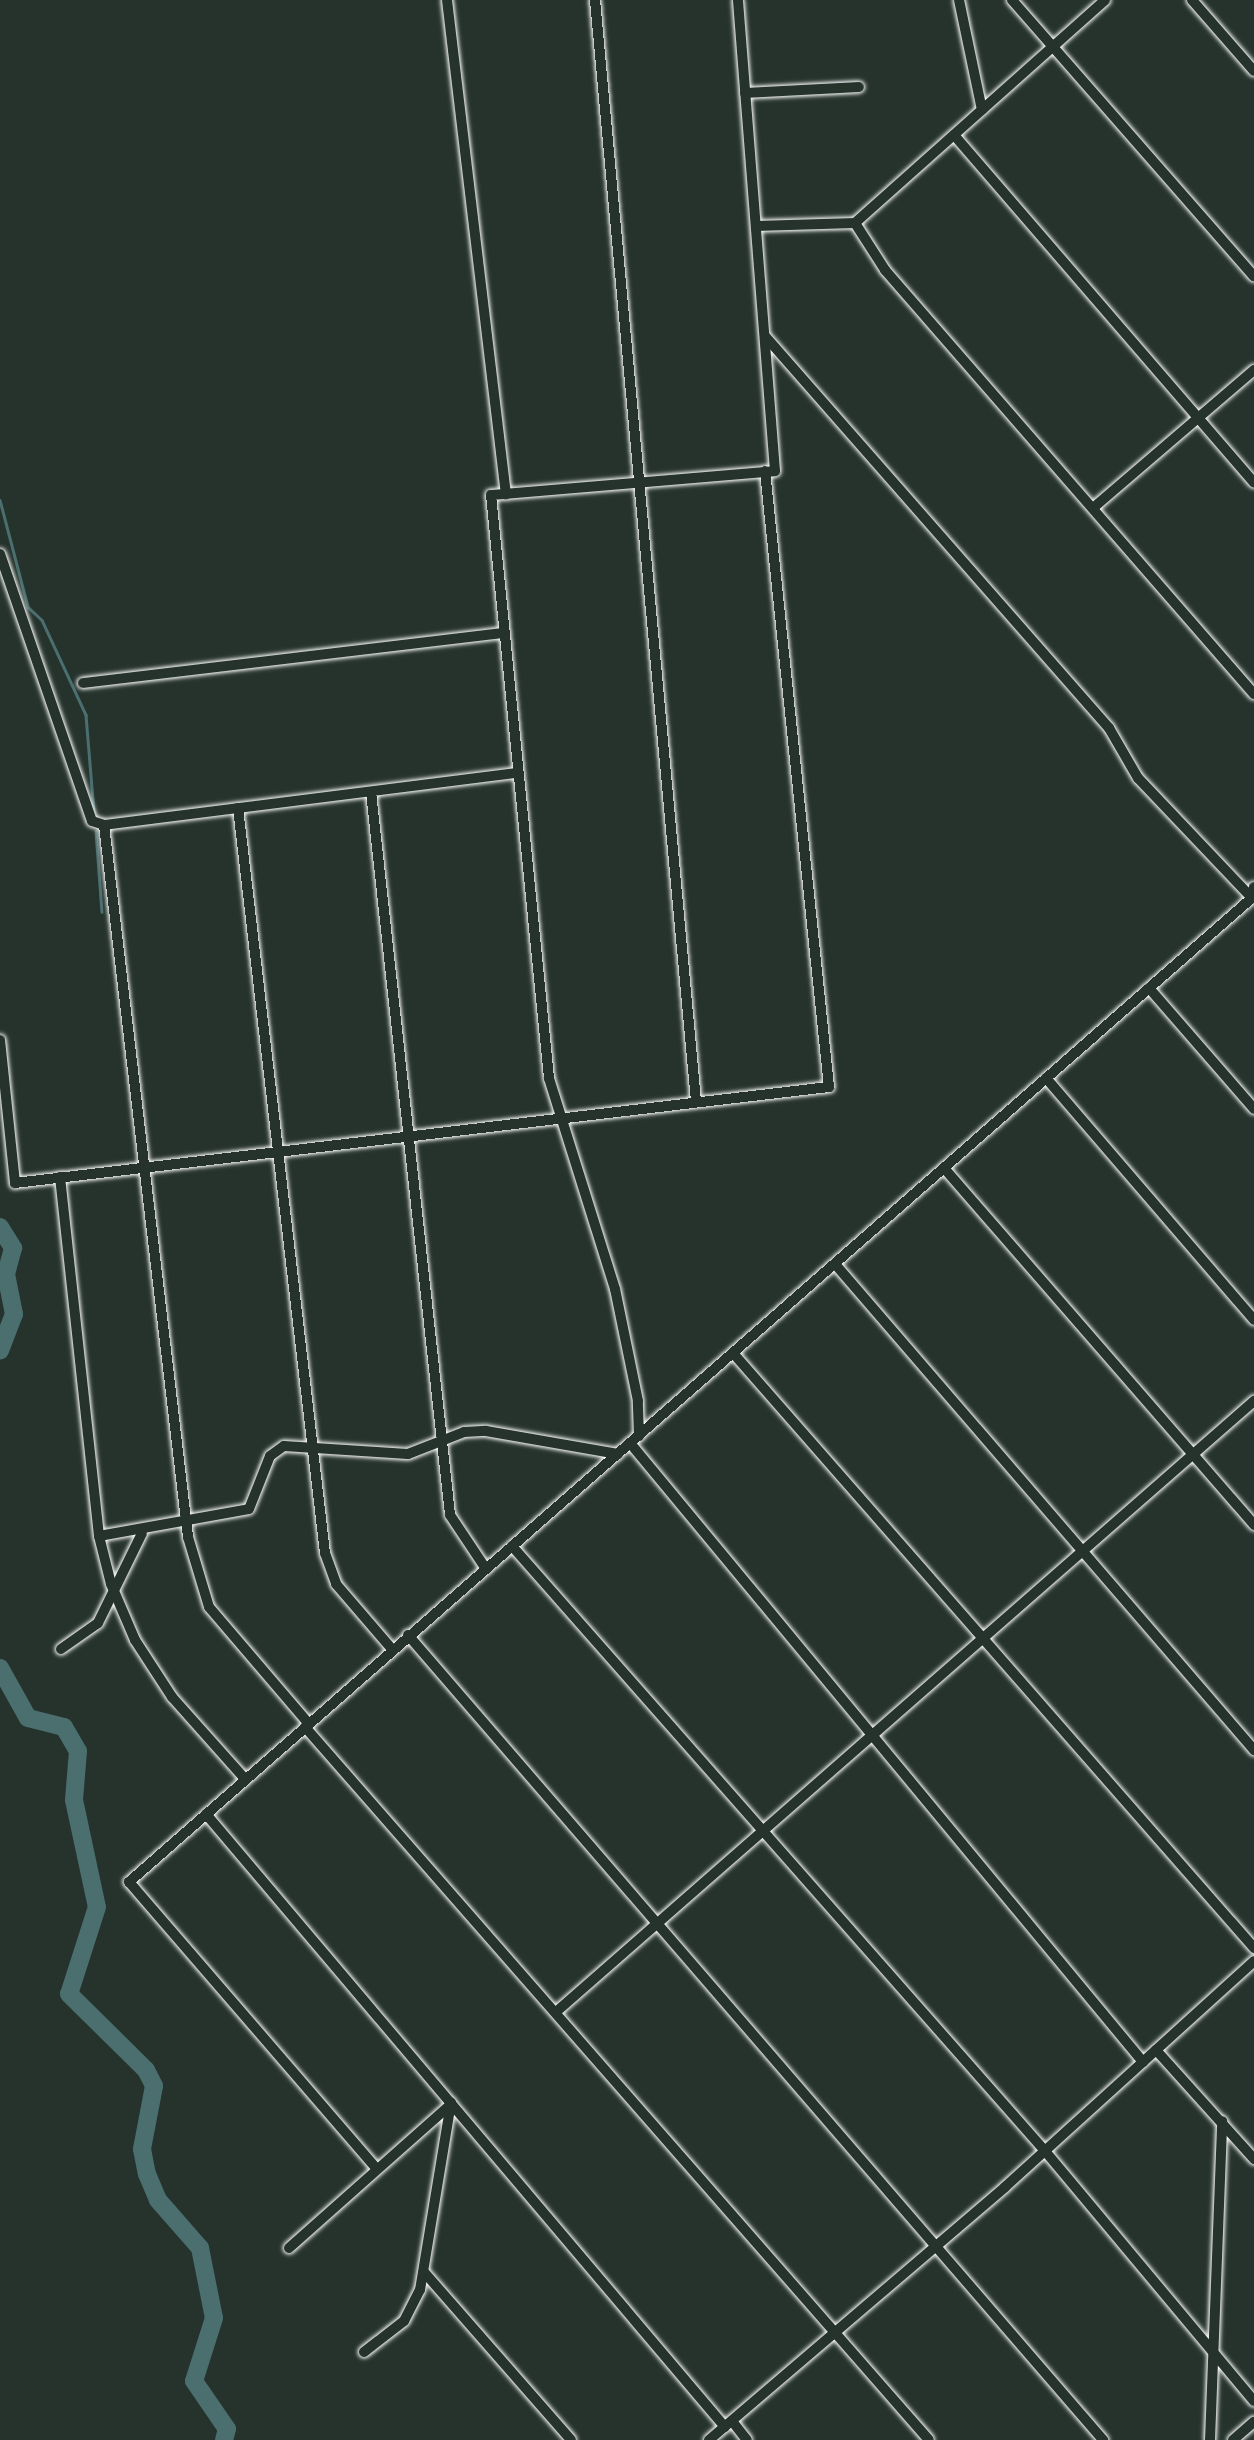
<!DOCTYPE html>
<html>
<head>
<meta charset="utf-8">
<style>
  body { margin:0 }
  #map { position:relative; width:1254px; height:2440px; overflow:hidden; background:#26332d; font-family:Pangolin,sans-serif }
  div>[style] { position:absolute }
  [style*='--x'] { left:calc(var(--x)*1px); top:calc(var(--y)*1px); width:calc(var(--w)*1px); rotate:calc(var(--a)*1deg) }
  .stream>* { height:2.5px; margin:-1.25px; padding:0 1.25px; transform-origin:1.25px; border-radius:1.25px; background:#4a6f6e }
  .river>* { height:18px; margin:-9px; padding:0 9px; transform-origin:9px; border-radius:9px; background:#4a6f6e }
  .roads { filter:drop-shadow(0 0 2px #fff) drop-shadow(0 0 2px #fff) }
  .minor>* { height:10px; margin:-5px; padding:0 5px; transform-origin:5px; border-radius:5px; background:#26332d }
  span { translate:-50% -50%; white-space:nowrap; text-align:center; line-height:1.15; -webkit-text-stroke:8px #26332d; paint-order:stroke }
</style>
</head>
<body>
<div id="map">
  <div class="stream">
    <i style="--x:0;--y:500;--w:111;--a:75.3"></i>
    <i style="--x:28;--y:607;--w:19;--a:43"></i>
    <i style="--x:42;--y:620;--w:105;--a:65.1"></i>
    <i style="--x:86;--y:715;--w:98;--a:85.3"></i>
    <i style="--x:96;--y:831;--w:81;--a:85.8"></i>
  </div>
  <div class="river">
    <i style="--x:0;--y:1227;--w:25;--a:58"></i>
    <i style="--x:13;--y:1248;--w:27;--a:105"></i>
    <i style="--x:6;--y:1274;--w:41;--a:78.7"></i>
    <i style="--x:14;--y:1314;--w:39;--a:111"></i>
    <i style="--x:0;--y:1668;--w:57;--a:60.8"></i>
    <i style="--x:28;--y:1718;--w:37;--a:14"></i>
    <i style="--x:64;--y:1727;--w:28;--a:60"></i>
    <i style="--x:78;--y:1751;--w:49;--a:94.7"></i>
    <i style="--x:74;--y:1800;--w:109;--a:77.9"></i>
    <i style="--x:97;--y:1907;--w:91;--a:107.8"></i>
    <i style="--x:69;--y:1994;--w:108;--a:44.6"></i>
    <i style="--x:146;--y:2070;--w:18;--a:63"></i>
    <i style="--x:154;--y:2086;--w:64;--a:100.8"></i>
    <i style="--x:142;--y:2149;--w:25;--a:79"></i>
    <i style="--x:147;--y:2174;--w:28;--a:67"></i>
    <i style="--x:158;--y:2200;--w:64;--a:48.8"></i>
    <i style="--x:200;--y:2248;--w:71;--a:78.7"></i>
    <i style="--x:214;--y:2318;--w:66;--a:107.6"></i>
    <i style="--x:194;--y:2381;--w:58;--a:55.5"></i>
    <i style="--x:227;--y:2429;--w:11;--a:105"></i>
  </div>
  <div class="roads">
    <div class="minor">
      <i style="--x:447;--y:0;--w:498;--a:83.2"></i>
      <i style="--x:595;--y:0;--w:1106;--a:84.76"></i>
      <i style="--x:959;--y:0;--w:112;--a:78.2"></i>
      <i style="--x:1012;--y:0;--w:367;--a:48.8"></i>
      <i style="--x:1192;--y:0;--w:94;--a:48.9"></i>
      <i style="--x:745;--y:93;--w:114;--a:-3"></i>
      <i style="--x:954;--y:135;--w:459;--a:49.2"></i>
      <i style="--x:855;--y:223;--w:335;--a:-41.7"></i>
      <i style="--x:756;--y:226;--w:99;--a:-1.7"></i>
      <i style="--x:855;--y:223;--w:56;--a:57.4"></i>
      <i style="--x:885;--y:270;--w:562;--a:48.97"></i>
      <i style="--x:765;--y:336;--w:522;--a:48.73"></i>
      <i style="--x:1109;--y:728;--w:58;--a:59.9"></i>
      <i style="--x:1138;--y:778;--w:166;--a:46.5"></i>
      <i style="--x:1093;--y:508;--w:212;--a:-40.6"></i>
      <i style="--x:0;--y:554;--w:282;--a:71"></i>
      <i style="--x:92;--y:821;--w:13;--a:18"></i>
      <i style="--x:104;--y:825;--w:417;--a:-7.2"></i>
      <i style="--x:83;--y:683;--w:424;--a:-6.8"></i>
      <i style="--x:371;--y:792;--w:727;--a:83.76"></i>
      <i style="--x:450;--y:1515;--w:65;--a:56.3"></i>
      <i style="--x:238;--y:808;--w:750;--a:83.34"></i>
      <i style="--x:325;--y:1553;--w:33;--a:70"></i>
      <i style="--x:336;--y:1584;--w:86;--a:49.3"></i>
      <i style="--x:104;--y:825;--w:717;--a:83.27"></i>
      <i style="--x:188;--y:1537;--w:73;--a:73.3"></i>
      <i style="--x:209;--y:1607;--w:154;--a:49.5"></i>
      <i style="--x:1149;--y:988;--w:160;--a:49"></i>
      <i style="--x:0;--y:1040;--w:144;--a:84"></i>
      <i style="--x:15;--y:1183;--w:820;--a:-6.73"></i>
      <i style="--x:829;--y:1087;--w:619;--a:-95.93"></i>
      <i style="--x:1046;--y:1078;--w:319;--a:49.3"></i>
      <i style="--x:944;--y:1168;--w:473;--a:49"></i>
      <i style="--x:60;--y:1177;--w:361;--a:83.8"></i>
      <i style="--x:99;--y:1536;--w:49;--a:76"></i>
      <i style="--x:111;--y:1584;--w:61;--a:66.8"></i>
      <i style="--x:135;--y:1640;--w:68;--a:57"></i>
      <i style="--x:172;--y:1697;--w:110;--a:48.3"></i>
      <i style="--x:835;--y:1264;--w:642;--a:49.23"></i>
      <i style="--x:733;--y:1353;--w:791;--a:48.79"></i>
      <i style="--x:639;--y:1436;--w:35;--a:-92"></i>
      <i style="--x:638;--y:1401;--w:114;--a:-101.6"></i>
      <i style="--x:615;--y:1289;--w:221;--a:-107.4"></i>
      <i style="--x:549;--y:1078;--w:586;--a:-95.68"></i>
      <i style="--x:491;--y:495;--w:285;--a:-4.8"></i>
      <i style="--x:775;--y:471;--w:472;--a:-94.5"></i>
      <i style="--x:630;--y:1443;--w:804;--a:50.35"></i>
      <i style="--x:99;--y:1536;--w:152;--a:-10.2"></i>
      <i style="--x:249;--y:1509;--w:57;--a:-68.4"></i>
      <i style="--x:270;--y:1456;--w:17;--a:-36"></i>
      <i style="--x:284;--y:1446;--w:124;--a:3.7"></i>
      <i style="--x:408;--y:1454;--w:60;--a:-21.4"></i>
      <i style="--x:464;--y:1432;--w:22;--a:-3"></i>
      <i style="--x:486;--y:1431;--w:134;--a:9.9"></i>
      <i style="--x:512;--y:1546;--w:806;--a:48.62"></i>
      <i style="--x:1045;--y:2151;--w:326;--a:50.1"></i>
      <i style="--x:408;--y:1635;--w:1064;--a:49.19"></i>
      <i style="--x:61;--y:1649;--w:45;--a:-35.1"></i>
      <i style="--x:98;--y:1623;--w:100;--a:-63.9"></i>
      <i style="--x:305;--y:1727;--w:947;--a:48.81"></i>
      <i style="--x:206;--y:1814;--w:803;--a:49.75"></i>
      <i style="--x:556;--y:2012;--w:928;--a:-41.2"></i>
      <i style="--x:1156;--y:2050;--w:147;--a:48"></i>
      <i style="--x:376;--y:2168;--w:378;--a:-130.8"></i>
      <i style="--x:129;--y:1882;--w:1493;--a:-41.23"></i>
      <i style="--x:1252;--y:898;--w:11;--a:-80"></i>
      <i style="--x:289;--y:2248;--w:217;--a:-41.6"></i>
      <i style="--x:424;--y:2272;--w:223;--a:48.8"></i>
      <i style="--x:364;--y:2352;--w:51;--a:-37.8"></i>
      <i style="--x:404;--y:2321;--w:35;--a:-63"></i>
      <i style="--x:420;--y:2290;--w:190;--a:-80.6"></i>
      <i style="--x:732;--y:2421;--w:24;--a:52"></i>
      <i style="--x:709;--y:2440;--w:389;--a:-40.5"></i>
      <i style="--x:1005;--y:2187;--w:336;--a:-42.2"></i>
      <i style="--x:1210;--y:2440;--w:319;--a:-87.8"></i>
      <i style="--x:1233;--y:2440;--w:28;--a:-41"></i>
    </div>
  </div>
</div>
</body>
</html>
